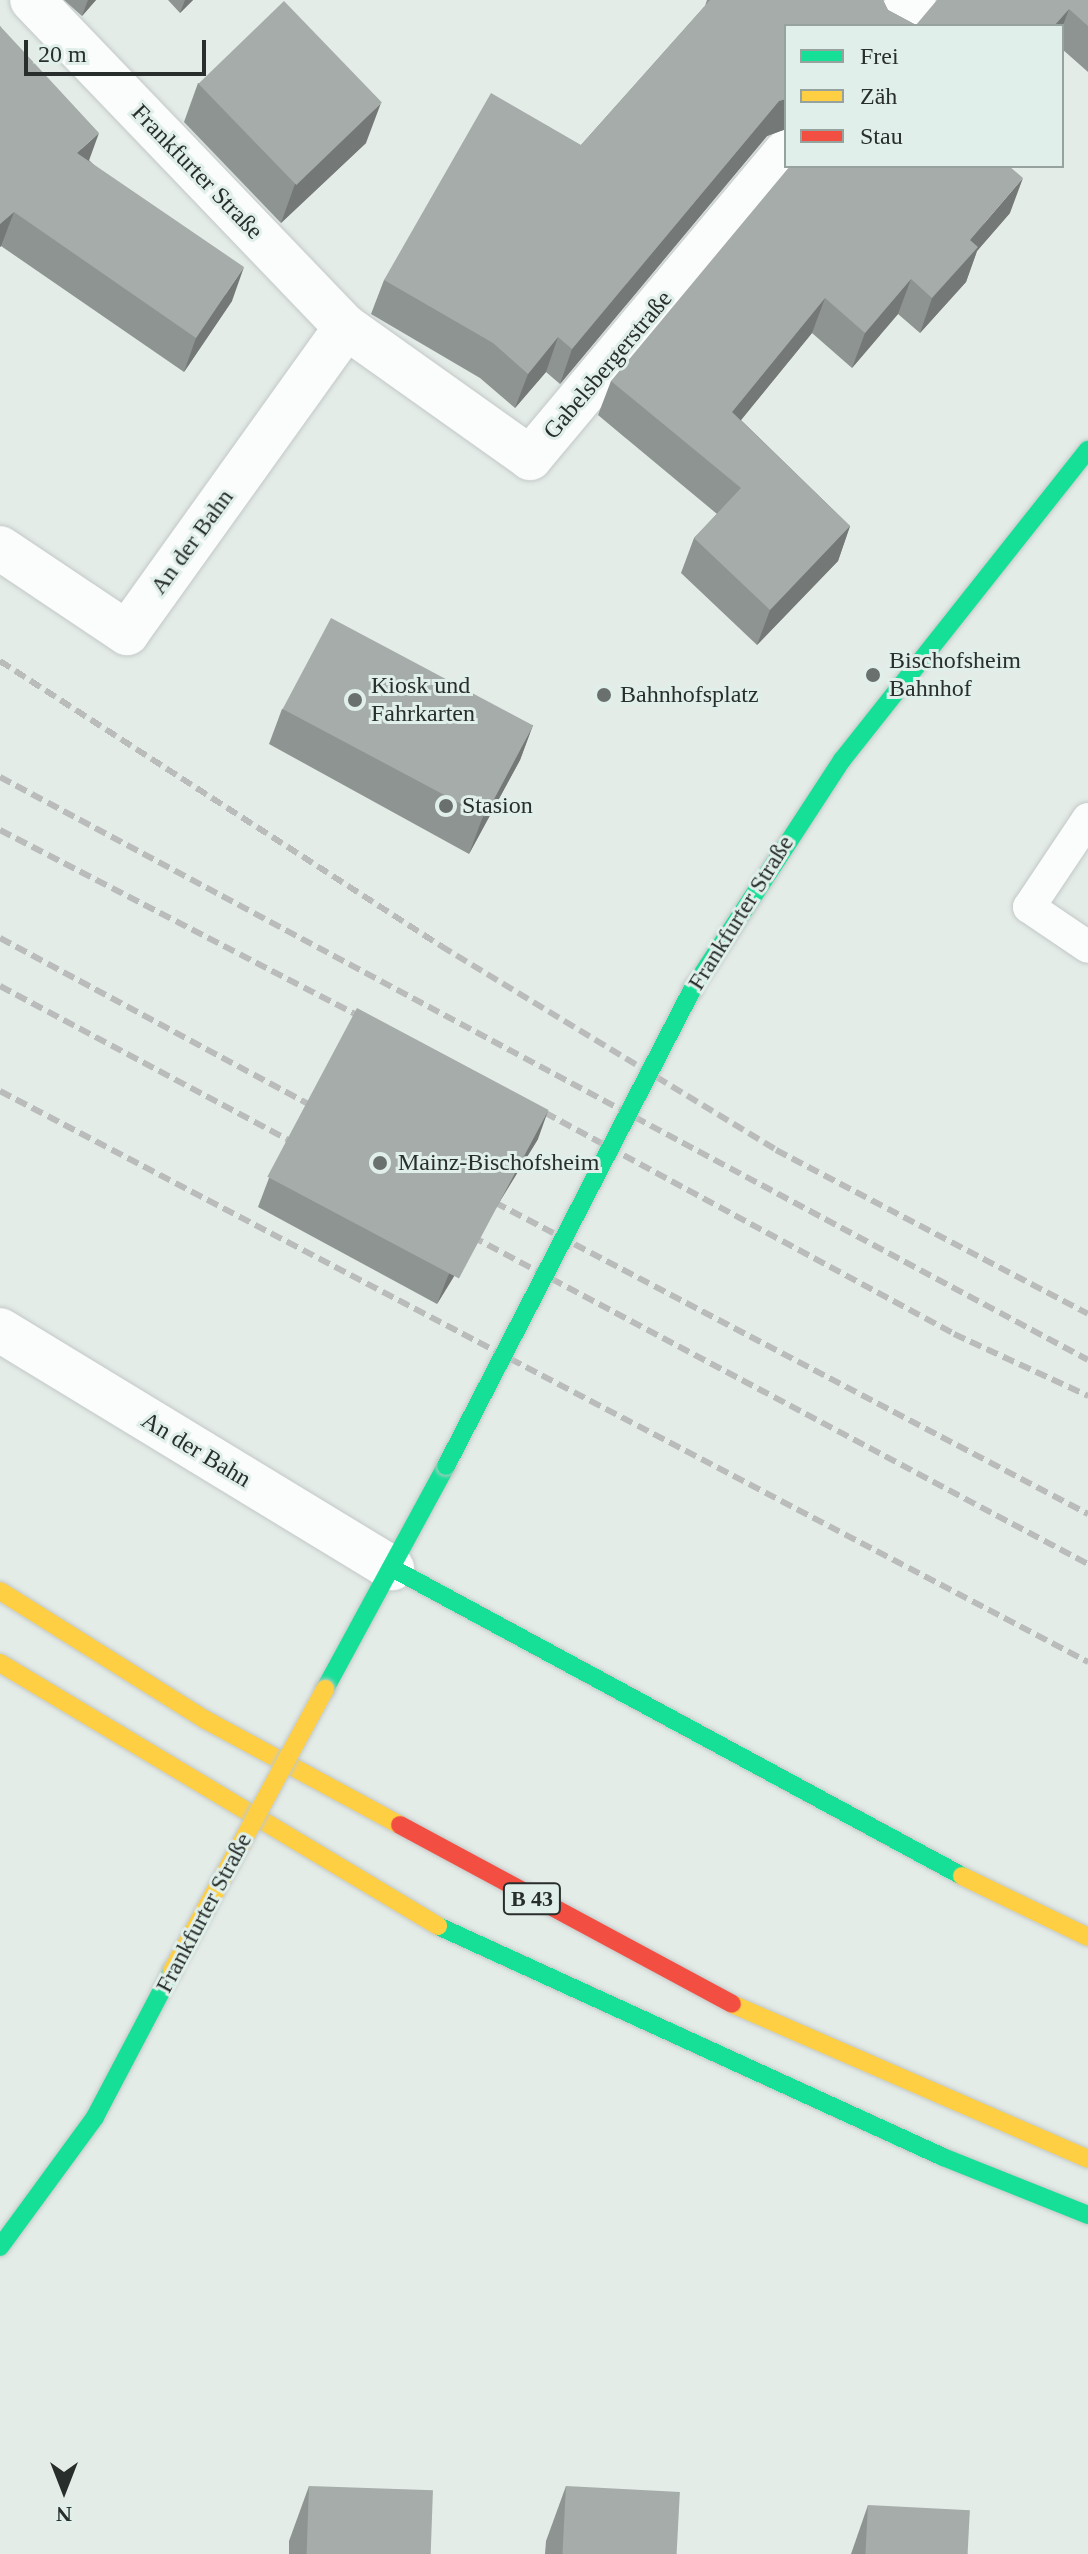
<!DOCTYPE html>
<html>
<head>
<meta charset="utf-8">
<style>
  body { margin:0 }
  #map { position:relative; width:1088px; height:2554px; overflow:hidden; background:#e4ece8; font-family:"Times New Roman",serif }
  div>[style] { position:absolute }
  [style*='--x'] { left:calc(var(--x)*1px); top:calc(var(--y)*1px); width:calc(var(--w)*1px); rotate:calc(var(--a)*1deg) }
  .roads { filter:drop-shadow(0 0 2px #c2c8c6) drop-shadow(0 0 2px #c2c8c6) }
  .lane>* { height:32px; margin:-16px; padding:0 16px; transform-origin:16px; border-radius:16px; background:#fbfcfc }
  .street>* { height:44px; margin:-22px; padding:0 22px; transform-origin:22px; border-radius:22px; background:#fbfcfc }
  .fast>* { height:18px; margin:-9px; padding:0 9px; transform-origin:9px; border-radius:9px; background:#16e098 }
  .slow>* { height:18px; margin:-9px; padding:0 9px; transform-origin:9px; border-radius:9px; background:#ffcf43 }
  .jam>* { height:18px; margin:-9px; padding:0 9px; transform-origin:9px; border-radius:9px; background:#f24e42 }
  .rail>* { height:6px; margin-top:-3px; transform-origin:0; background:repeating-linear-gradient(90deg,#babcbc 0 12px,transparent 0 18px) }
  .bridges { filter:drop-shadow(0 0 2px #c2c8c6) drop-shadow(0 0 2px #c2c8c6) }
  .fast-bridge>* { height:18px; margin:-9px; padding:0 9px; transform-origin:9px; border-radius:9px; background:#16e098 }
  .slow-bridge>* { height:18px; margin:-9px; padding:0 9px; transform-origin:9px; border-radius:9px; background:#ffcf43 }
  .wall>* { inset:0; background:#8e9491 }
  .shaded-wall>* { inset:0; background:#747876 }
  .building>* { inset:0; background:#a5aca9; transform-origin:0 0 }
  .dots>* { width:22px; height:22px; translate:-50% -50%; box-sizing:border-box; border:4px solid #e0efe9; border-radius:50% }
  span { translate:-50% -50%; white-space:nowrap; text-align:center; line-height:1.15; -webkit-text-stroke:6px #e0efe9; paint-order:stroke }
  .shield-label span { padding:2px 6px; background:#e0efe9; border:2px solid; border-radius:6px; -webkit-text-stroke-width:0 }
  .shield-label { font-size:22px; color:#282e2c; font-weight:700 }
  .street-label { font-size:24px; color:#282e2c }
  .poi-label { font-size:24px; color:#282e2c }
  .left { translate:0 -50%; text-align:left }
  .legend { position:absolute; left:784px; top:24px; width:280px; height:144px; box-sizing:border-box; background:#e0efe9; border:2px solid #96a29d; margin:0; padding:10px 14px; list-style:none; font-size:24px; color:#282e2c }
  .legend li { display:flex; align-items:center; gap:16px; height:40px }
  .legend b { width:40px; border:2px solid #96a29d }
  .north { position:absolute; left:24px; top:2450px; width:80px; height:80px; -webkit-text-stroke:6px #e0efe9; paint-order:stroke; rotate:180deg; font-size:22px; font-weight:700; line-height:32px; text-align:center; color:#282e2c }
  .north::after { content:''; display:block; margin:auto; width:28px; height:36px; background:#282e2c; clip-path:polygon(50% 0,100% 100%,50% 72%,0 100%) }
  .scale { position:absolute; left:24px; top:40px; width:182px; height:36px; box-sizing:border-box; border:4px solid #282e2c; border-top:0; padding-left:10px; font-size:24px; line-height:28px; white-space:nowrap; color:#282e2c; -webkit-text-stroke:6px #e0efe9; paint-order:stroke }
</style>
</head>
<body>
<div id="map">
  <div class="roads">
    <div class="lane">
      <i style="--x:1088;--y:819;--w:106;--a:123.8"></i>
      <i style="--x:1029;--y:907;--w:71;--a:34.1"></i>
    </div>
    <div class="street">
      <i style="--x:32;--y:0;--w:453;--a:46.2"></i>
      <i style="--x:346;--y:327;--w:226;--a:35.4"></i>
      <i style="--x:530;--y:458;--w:399;--a:-50.1"></i>
      <i style="--x:892;--y:26;--w:34;--a:-50"></i>
      <i style="--x:0;--y:548;--w:153;--a:33.8"></i>
      <i style="--x:127;--y:633;--w:376;--a:-54.4"></i>
      <i style="--x:0;--y:1330;--w:459;--a:31.3"></i>
    </div>
    <div class="fast">
      <i style="--x:692;--y:990;--w:275;--a:-56.9"></i>
      <i style="--x:842;--y:760;--w:396;--a:-51.6"></i>
      <i style="--x:392;--y:1568;--w:648;--a:28.38"></i>
      <i style="--x:325;--y:1689;--w:254;--a:-61.5"></i>
      <i style="--x:438;--y:1926;--w:555;--a:24.58"></i>
      <i style="--x:943;--y:2157;--w:156;--a:21.8"></i>
      <i style="--x:0;--y:2247;--w:161;--a:-53.8"></i>
      <i style="--x:95;--y:2117;--w:165;--a:-62.2"></i>
    </div>
    <div class="slow">
      <i style="--x:0;--y:1591;--w:241;--a:32.1"></i>
      <i style="--x:204;--y:1719;--w:223;--a:28.4"></i>
      <i style="--x:0;--y:1663;--w:511;--a:30.98"></i>
      <i style="--x:962;--y:1876;--w:140;--a:25.8"></i>
      <i style="--x:732;--y:2004;--w:388;--a:23.5"></i>
    </div>
    <div class="jam">
      <i style="--x:400;--y:1825;--w:377;--a:28.3"></i>
    </div>
  </div>
  <div class="rail">
    <i style="--x:0;--y:661;--w:525;--a:32.87"></i>
    <i style="--x:441;--y:946;--w:392;--a:31.3"></i>
    <i style="--x:776;--y:1150;--w:352;--a:27.7"></i>
    <i style="--x:0;--y:777;--w:1234;--a:28.18"></i>
    <i style="--x:0;--y:830;--w:420;--a:27.4"></i>
    <i style="--x:0;--y:938;--w:371;--a:28.3"></i>
    <i style="--x:0;--y:986;--w:348;--a:28.1"></i>
    <i style="--x:0;--y:1091;--w:1229;--a:27.69"></i>
    <i style="--x:529;--y:1104;--w:483;--a:28.4"></i>
    <i style="--x:954;--y:1334;--w:148;--a:24.8"></i>
    <i style="--x:479;--y:1194;--w:688;--a:27.72"></i>
    <i style="--x:456;--y:1228;--w:716;--a:28"></i>
  </div>
  <div class="bridges">
    <div class="fast-bridge">
      <i style="--x:446;--y:1466;--w:536;--a:-62.67"></i>
    </div>
    <div class="slow-bridge">
      <i style="--x:172;--y:1971;--w:321;--a:-61.5"></i>
    </div>
  </div>
  <div class="wall">
    <i style="clip-path:polygon(64px 0,96px 0,82px 16px)"></i>
    <i style="clip-path:polygon(168px 0,193px 0,180px 13px)"></i>
    <i style="clip-path:polygon(707px 0,883px 0,888px 10px,916px 25px,1088px 0,1088px 72px,1062px 49px,1062px 26px,786px 26px,786px 129px,767px 136px,560px 384px,546px 372px,515px 408px,480px 378px,371px 314px,384px 280px,581px 145px,705px 6px)"></i>
    <i style="clip-path:polygon(0 26px,89px 160px,232px 301px,184px 372px,1px 246px,0 247px)"></i>
    <i style="clip-path:polygon(198px 83px,366px 143px,281px 223px,184px 122px)"></i>
    <i style="clip-path:polygon(1010px 213px,977px 251px,966px 282px,920px 333px,898px 314px,852px 368px,812px 333px,741px 420px,850px 526px,838px 561px,757px 645px,681px 573px,694px 538px,717px 514px,598px 415px,611px 381px)"></i>
    <i style="clip-path:polygon(282px 709px,533px 725px,520px 760px,469px 854px,269px 744px)"></i>
    <i style="clip-path:polygon(538px 1139px,437px 1304px,258px 1207px,269px 1178px)"></i>
    <i style="clip-path:polygon(309px 2486px,431px 2554px,289px 2554px,289px 2541px)"></i>
    <i style="clip-path:polygon(566px 2486px,677px 2554px,545px 2554px,546px 2541px)"></i>
    <i style="clip-path:polygon(868px 2505px,968px 2554px,851px 2554px)"></i>
  </div>
  <div class="shaded-wall">
    <i style="clip-path:polygon(88px 0,96px 0,82px 16px)"></i>
    <i style="clip-path:polygon(185px 0,193px 0,180px 13px)"></i>
    <i style="clip-path:polygon(1069px 9px,1062px 28px,1062px 26px,1054px 26px)"></i>
    <i style="clip-path:polygon(786px 99px,786px 129px,767px 136px,560px 384px,572px 349px,779px 101px)"></i>
    <i style="clip-path:polygon(381px 103px,366px 143px,281px 223px,295px 184px)"></i>
    <i style="clip-path:polygon(99px 133px,87px 166px,77px 153px)"></i>
    <i style="clip-path:polygon(1023px 178px,1010px 213px,977px 251px,966px 282px,920px 333px,932px 298px,970px 240px)"></i>
    <i style="clip-path:polygon(14px 212px,1px 246px,0 247px,0 224px)"></i>
    <i style="clip-path:polygon(244px 267px,232px 301px,184px 372px,196px 338px)"></i>
    <i style="clip-path:polygon(911px 279px,898px 314px,852px 368px,865px 333px)"></i>
    <i style="clip-path:polygon(825px 298px,812px 333px,719px 447px,732px 412px)"></i>
    <i style="clip-path:polygon(558px 337px,546px 372px,515px 408px,528px 374px)"></i>
    <i style="clip-path:polygon(850px 526px,838px 561px,757px 645px,770px 610px)"></i>
    <i style="clip-path:polygon(533px 725px,520px 760px,469px 854px,482px 819px)"></i>
    <i style="clip-path:polygon(548px 1111px,538px 1139px,437px 1304px,448px 1276px)"></i>
  </div>
  <div class="building">
    <i style="clip-path:polygon(710px 0,883px 0,888px 10px,916px 25px,937px 0,1088px 0,1088px 26px,1069px 9px,1054px 26px,786px 26px,786px 99px,779px 101px,572px 349px,558px 337px,528px 374px,493px 343px,384px 280px,491px 93px,581px 145px)"></i>
    <i style="left:284px;top:1px;width:141px;height:119px;rotate:46deg"></i>
    <i style="clip-path:polygon(0 26px,99px 133px,77px 153px,244px 267px,196px 338px,14px 212px,0 224px)"></i>
    <i style="clip-path:polygon(790px 166px,1009px 166px,1023px 178px,970px 240px,978px 247px,932px 298px,911px 279px,865px 333px,825px 298px,732px 412px,850px 526px,770px 610px,694px 538px,741px 488px,611px 381px)"></i>
    <i style="left:331px;top:618px;width:229px;height:103px;rotate:28deg"></i>
    <i style="left:357px;top:1008px;width:217px;height:191px;rotate:28deg"></i>
    <i style="left:309px;top:2486px;width:124px;height:68px;rotate:2deg"></i>
    <i style="left:566px;top:2486px;width:114px;height:68px;rotate:3deg"></i>
    <i style="left:868px;top:2505px;width:102px;height:49px;rotate:3deg"></i>
  </div>
  <div class="dots">
    <i style="left:873px;top:675px;background:#6a706e"></i>
    <i style="left:604px;top:695px;background:#6a706e"></i>
    <i style="left:355px;top:700px;background:#6a706e"></i>
    <i style="left:446px;top:806px;background:#6a706e"></i>
    <i style="left:380px;top:1163px;background:#6a706e"></i>
  </div>
  <div class="shield-label">
    <span style="left:532px;top:1899px">B 43</span>
  </div>
  <div class="street-label">
    <span style="left:197px;top:172px;rotate:46deg">Frankfurter Straße</span>
    <span style="left:608px;top:365px;rotate:-50deg">Gabelsbergerstraße</span>
    <span style="left:192px;top:542px;rotate:-54deg">An der Bahn</span>
    <span style="left:741px;top:913px;rotate:-58deg">Frankfurter Straße</span>
    <span style="left:196px;top:1450px;rotate:31deg">An der Bahn</span>
    <span style="left:204px;top:1913px;rotate:-62deg">Frankfurter Straße</span>
  </div>
  <div class="poi-label">
    <span class="left" style="left:889px;top:675px">Bischofsheim<br>Bahnhof</span>
    <span class="left" style="left:371px;top:700px">Kiosk und<br>Fahrkarten</span>
    <span class="left" style="left:620px;top:695px">Bahnhofsplatz</span>
    <span class="left" style="left:462px;top:806px">Stasion</span>
    <span class="left" style="left:398px;top:1163px">Mainz-Bischofsheim</span>
  </div>
  <ul class="legend">
  <li><b style="height:10px;background:#16e098"></b>Frei</li>
  <li><b style="height:10px;background:#ffcf43"></b>Zäh</li>
  <li><b style="height:10px;background:#f24e42"></b>Stau</li>
  </ul>
  <div class="north">N</div>
  <div class="scale">20 m</div>
</div>
</body>
</html>
